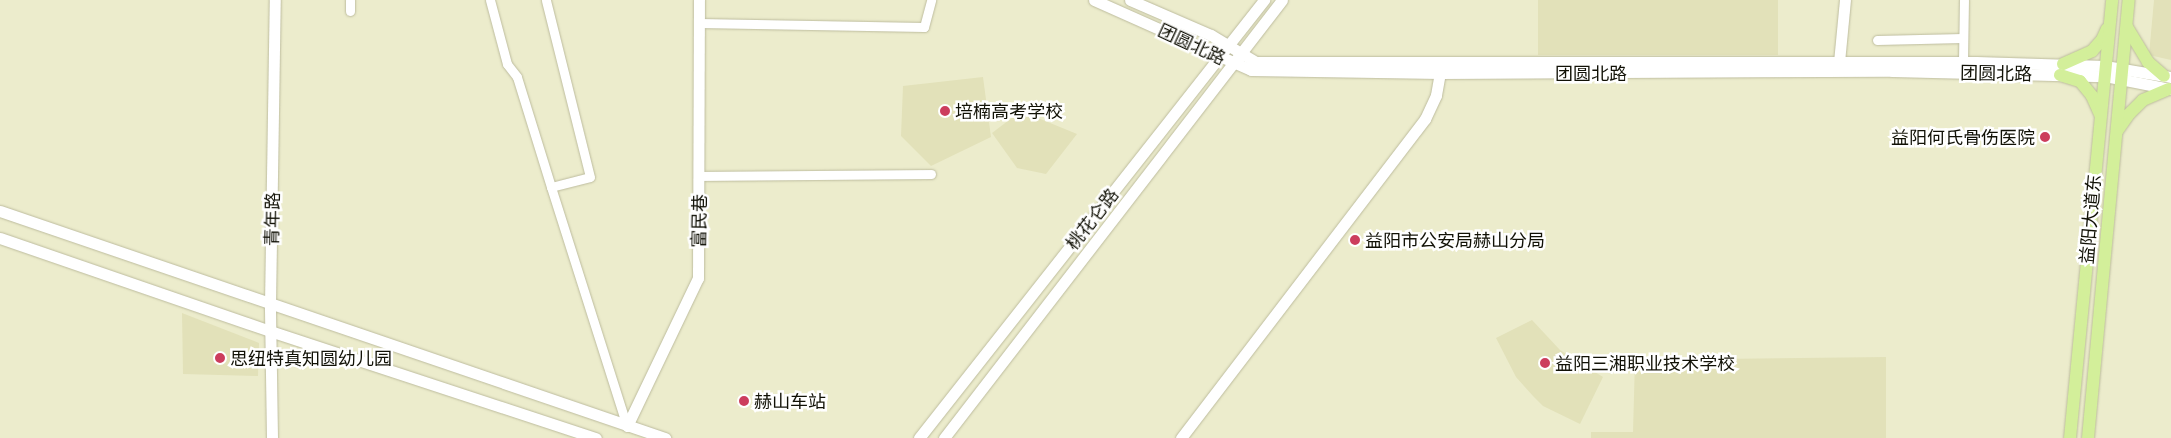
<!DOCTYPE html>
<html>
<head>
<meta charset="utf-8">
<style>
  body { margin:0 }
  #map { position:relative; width:2171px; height:438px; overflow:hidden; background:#ececcc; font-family:Lato,"Noto Sans SC",sans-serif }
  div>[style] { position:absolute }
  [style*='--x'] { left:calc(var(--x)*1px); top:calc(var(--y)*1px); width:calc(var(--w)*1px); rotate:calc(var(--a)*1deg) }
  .built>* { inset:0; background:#e2e1b9; transform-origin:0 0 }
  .roads { filter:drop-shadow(0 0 1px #bdbc9e) drop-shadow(0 0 1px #bdbc9e) }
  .street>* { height:9px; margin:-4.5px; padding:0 4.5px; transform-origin:4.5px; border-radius:4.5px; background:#fff }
  .secondary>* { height:11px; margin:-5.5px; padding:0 5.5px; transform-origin:5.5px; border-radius:5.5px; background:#fff }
  .primary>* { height:12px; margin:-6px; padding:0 6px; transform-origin:6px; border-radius:6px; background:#d3ef9a }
  .dots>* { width:14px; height:14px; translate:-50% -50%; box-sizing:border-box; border:2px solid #fff; border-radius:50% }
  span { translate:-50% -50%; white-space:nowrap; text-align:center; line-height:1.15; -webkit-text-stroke:5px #fff; paint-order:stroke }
  .street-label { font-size:18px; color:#111106 }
  .poi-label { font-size:18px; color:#111106 }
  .left { translate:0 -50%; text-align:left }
  .right { translate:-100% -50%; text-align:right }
</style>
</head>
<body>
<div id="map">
  <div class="built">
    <i style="left:1538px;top:0;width:240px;height:55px"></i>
    <i style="clip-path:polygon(2154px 0,2171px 0,2171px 60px,2149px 55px)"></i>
    <i style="clip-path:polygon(983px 77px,991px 137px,931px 166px,901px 136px,903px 86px)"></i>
    <i style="clip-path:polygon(1021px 111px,1077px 134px,1046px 174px,1017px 168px,992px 133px)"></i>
    <i style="clip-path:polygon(182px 313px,259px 343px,258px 376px,183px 374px)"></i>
    <i style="clip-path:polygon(1532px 320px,1560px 350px,1603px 377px,1580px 424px,1543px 406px,1533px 396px,1516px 377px,1496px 338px)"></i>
    <i style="clip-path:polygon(1886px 357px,1886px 438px,1591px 438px,1591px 432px,1633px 432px,1635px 360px)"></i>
  </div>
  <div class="roads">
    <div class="street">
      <i style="--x:490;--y:0;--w:66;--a:75.1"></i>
      <i style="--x:507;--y:64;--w:16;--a:52"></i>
      <i style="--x:517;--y:77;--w:115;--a:72.8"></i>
      <i style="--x:551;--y:187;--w:40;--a:-14.4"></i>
      <i style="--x:590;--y:177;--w:182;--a:-104"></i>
      <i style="--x:350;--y:11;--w:11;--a:-90"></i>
      <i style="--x:699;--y:23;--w:225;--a:1"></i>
      <i style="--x:924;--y:27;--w:28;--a:-75"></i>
      <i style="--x:1877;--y:40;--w:86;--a:-1.3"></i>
      <i style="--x:1963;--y:62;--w:62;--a:-89.1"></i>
      <i style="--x:699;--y:176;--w:232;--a:-0.5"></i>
      <i style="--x:551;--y:187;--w:251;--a:72.4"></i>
    </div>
    <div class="secondary">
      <i style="--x:1094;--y:0;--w:172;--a:24"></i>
      <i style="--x:1251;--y:70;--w:189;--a:0.9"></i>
      <i style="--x:1440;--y:73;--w:452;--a:-0.3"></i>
      <i style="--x:1892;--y:71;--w:212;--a:1.4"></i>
      <i style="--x:2104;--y:76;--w:68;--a:11"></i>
      <i style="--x:1130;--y:0;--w:88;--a:23.4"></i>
      <i style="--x:1211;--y:35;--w:52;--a:31"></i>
      <i style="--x:1256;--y:62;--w:720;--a:0"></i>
      <i style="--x:1976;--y:62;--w:129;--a:1.8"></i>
      <i style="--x:2105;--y:66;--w:67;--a:9.5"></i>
      <i style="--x:1839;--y:62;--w:62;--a:-84.5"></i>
      <i style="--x:0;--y:211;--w:703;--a:18.85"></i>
      <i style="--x:0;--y:238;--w:286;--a:19"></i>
      <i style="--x:270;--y:331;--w:343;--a:18.2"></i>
      <i style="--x:627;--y:426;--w:164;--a:-64.4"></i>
      <i style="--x:698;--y:278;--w:278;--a:-89.8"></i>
      <i style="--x:272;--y:438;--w:134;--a:-90.9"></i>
      <i style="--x:270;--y:304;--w:304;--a:-89.1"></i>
      <i style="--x:919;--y:438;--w:558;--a:-51.77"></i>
      <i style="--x:944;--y:438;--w:553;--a:-52.34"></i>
      <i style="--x:1181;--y:438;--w:402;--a:-52.6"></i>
      <i style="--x:1425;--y:119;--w:26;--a:-65"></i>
      <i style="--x:1436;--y:95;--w:28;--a:-80"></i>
    </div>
    <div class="primary">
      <i style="--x:2127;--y:27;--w:41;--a:59"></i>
      <i style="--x:2148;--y:62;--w:21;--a:41"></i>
      <i style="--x:2063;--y:64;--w:32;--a:-24"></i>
      <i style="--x:2092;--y:51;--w:15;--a:-48"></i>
      <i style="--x:2102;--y:40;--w:12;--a:-66"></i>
      <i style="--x:2060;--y:75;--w:21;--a:17"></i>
      <i style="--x:2080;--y:81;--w:19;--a:51"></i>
      <i style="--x:2092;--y:96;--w:20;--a:66"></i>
      <i style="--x:2117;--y:131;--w:19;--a:-55"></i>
      <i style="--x:2128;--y:115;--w:21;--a:-45"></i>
      <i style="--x:2143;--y:100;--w:28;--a:-23"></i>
      <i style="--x:2070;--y:438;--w:440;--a:-84.5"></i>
      <i style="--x:2088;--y:438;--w:440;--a:-84.7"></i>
    </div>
  </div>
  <div class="dots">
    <i style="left:945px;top:111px;background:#cc3d5d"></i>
    <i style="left:2045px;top:137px;background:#cc3d5d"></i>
    <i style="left:1355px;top:240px;background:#cc3d5d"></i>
    <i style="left:220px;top:358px;background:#cc3d5d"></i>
    <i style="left:1545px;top:363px;background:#cc3d5d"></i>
    <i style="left:744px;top:401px;background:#cc3d5d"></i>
  </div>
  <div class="street-label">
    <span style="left:1192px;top:44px;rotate:25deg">团圆北路</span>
    <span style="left:1591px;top:73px">团圆北路</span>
    <span style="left:1996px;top:73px;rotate:1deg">团圆北路</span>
    <span style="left:272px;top:219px;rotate:-89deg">青年路</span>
    <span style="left:1092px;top:219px;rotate:-52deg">桃花仑路</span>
    <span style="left:2090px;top:219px;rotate:-85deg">益阳大道东</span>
    <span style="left:699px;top:221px;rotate:-89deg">富民巷</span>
  </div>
  <div class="poi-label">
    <span class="left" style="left:955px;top:111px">培楠高考学校</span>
    <span class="right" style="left:2035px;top:137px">益阳何氏骨伤医院</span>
    <span class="left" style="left:1365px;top:240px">益阳市公安局赫山分局</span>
    <span class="left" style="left:230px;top:358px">思纽特真知圆幼儿园</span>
    <span class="left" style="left:1555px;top:363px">益阳三湘职业技术学校</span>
    <span class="left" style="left:754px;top:401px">赫山车站</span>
  </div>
</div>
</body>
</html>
